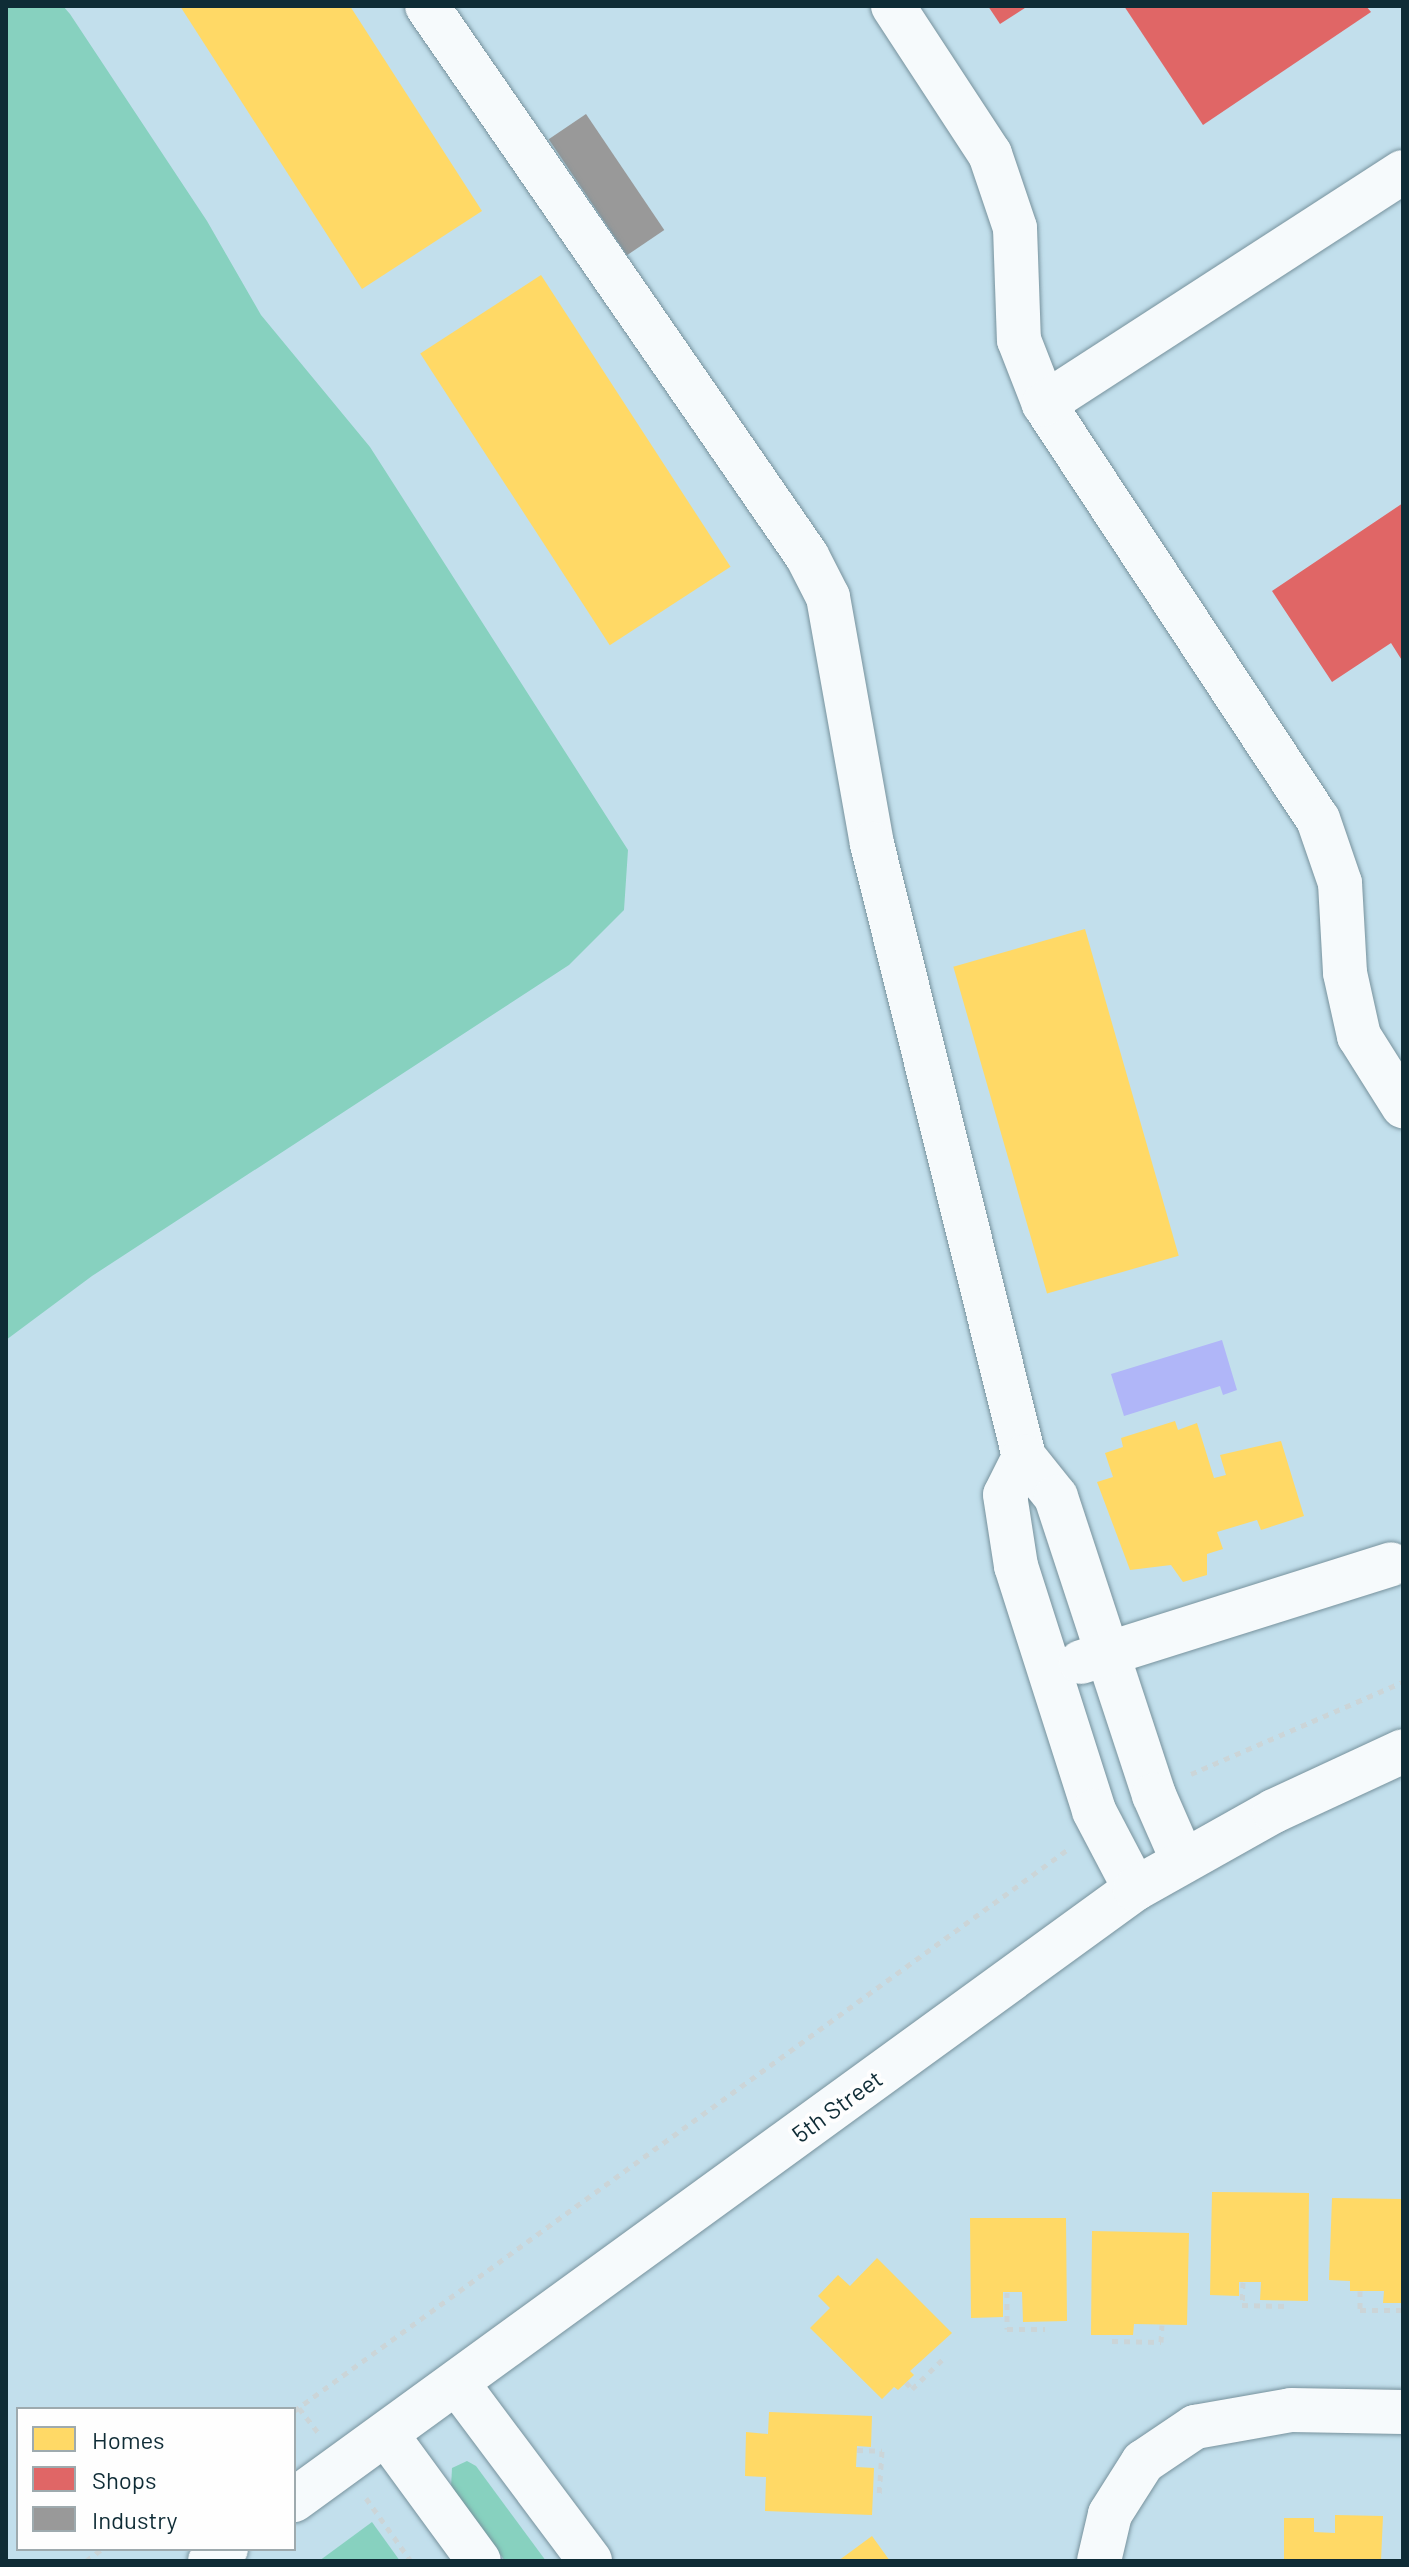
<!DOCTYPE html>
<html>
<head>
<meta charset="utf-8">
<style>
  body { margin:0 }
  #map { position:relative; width:1409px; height:2567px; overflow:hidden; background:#c2dfec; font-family:Barlow,sans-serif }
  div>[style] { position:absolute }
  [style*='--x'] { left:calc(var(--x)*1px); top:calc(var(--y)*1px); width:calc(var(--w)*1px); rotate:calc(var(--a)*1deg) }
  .green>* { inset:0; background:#87d1bf }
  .water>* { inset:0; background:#b0b6f8 }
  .homes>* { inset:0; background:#ffd966; transform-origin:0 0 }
  .shops>* { inset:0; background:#e06666 }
  .industry>* { inset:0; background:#999; transform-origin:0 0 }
  .path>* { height:5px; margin-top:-2.5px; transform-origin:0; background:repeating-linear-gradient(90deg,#cbd5d8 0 6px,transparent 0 12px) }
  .roads { filter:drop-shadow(0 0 2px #77929d) drop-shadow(0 0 2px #77929d) }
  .minor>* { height:44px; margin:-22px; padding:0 22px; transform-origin:22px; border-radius:22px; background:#f6fafc }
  span { translate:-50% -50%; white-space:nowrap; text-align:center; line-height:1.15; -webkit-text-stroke:8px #fefefe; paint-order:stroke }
  .street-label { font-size:24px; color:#0f2c36 }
  .frame { position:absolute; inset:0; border:8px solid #0f2c36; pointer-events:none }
  .legend { position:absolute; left:16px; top:2407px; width:280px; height:144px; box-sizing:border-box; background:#fefefe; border:2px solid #9eaaae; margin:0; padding:10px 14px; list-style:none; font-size:24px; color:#0f2c36 }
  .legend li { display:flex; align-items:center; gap:16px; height:40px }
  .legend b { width:40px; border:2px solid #9eaaae }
</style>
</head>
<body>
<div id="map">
  <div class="green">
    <i style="clip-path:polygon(6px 6px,63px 6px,70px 14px,207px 221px,261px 315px,370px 447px,628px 850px,624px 910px,569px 965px,92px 1276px,6px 1340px)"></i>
    <i style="clip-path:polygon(467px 2461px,476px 2466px,546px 2561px,505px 2561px,451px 2488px,452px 2468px)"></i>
    <i style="clip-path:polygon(372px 2522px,400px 2561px,319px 2561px)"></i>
  </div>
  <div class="water">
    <i style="clip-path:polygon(1222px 1340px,1237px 1390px,1223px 1395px,1220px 1386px,1124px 1416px,1111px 1374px)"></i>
  </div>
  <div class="homes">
    <i style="clip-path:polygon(180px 6px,350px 6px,482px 211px,362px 289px)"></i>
    <i style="left:541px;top:275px;width:348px;height:144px;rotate:57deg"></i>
    <i style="left:1085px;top:929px;width:340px;height:137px;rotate:74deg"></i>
    <i style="clip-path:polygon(1175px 1421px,1178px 1430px,1197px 1423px,1214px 1478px,1226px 1475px,1220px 1455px,1281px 1441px,1304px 1516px,1261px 1530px,1257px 1520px,1217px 1532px,1223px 1549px,1207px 1554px,1207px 1575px,1183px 1582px,1171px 1565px,1130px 1570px,1097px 1482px,1113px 1477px,1105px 1453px,1123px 1447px,1121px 1438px)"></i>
    <i style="clip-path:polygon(1212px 2192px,1309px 2193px,1308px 2301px,1260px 2300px,1261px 2282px,1239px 2282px,1239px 2296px,1210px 2295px)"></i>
    <i style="clip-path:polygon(1332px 2198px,1403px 2199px,1403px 2303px,1383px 2303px,1384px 2291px,1350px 2291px,1350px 2281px,1329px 2280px)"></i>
    <i style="clip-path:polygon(970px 2218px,1066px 2218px,1067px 2321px,1023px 2322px,1022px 2292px,1003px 2292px,1003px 2317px,971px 2318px)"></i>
    <i style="clip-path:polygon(1092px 2231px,1189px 2233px,1187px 2325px,1134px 2324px,1133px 2335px,1091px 2335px)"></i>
    <i style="clip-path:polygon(877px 2258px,952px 2333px,910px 2371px,914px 2375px,898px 2390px,894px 2387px,882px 2399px,810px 2328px,830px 2308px,818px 2296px,838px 2275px,850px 2286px)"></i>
    <i style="clip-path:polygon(769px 2412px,872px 2416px,871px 2447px,857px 2446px,856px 2467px,874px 2468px,872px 2515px,765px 2511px,766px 2477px,745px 2476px,746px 2432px,768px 2434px)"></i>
    <i style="clip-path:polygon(1335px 2515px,1383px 2516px,1381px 2561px,1284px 2561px,1284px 2518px,1314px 2518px,1314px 2532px,1335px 2533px)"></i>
    <i style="clip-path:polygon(872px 2536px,890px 2561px,838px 2561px)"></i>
  </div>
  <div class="shops">
    <i style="clip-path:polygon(988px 6px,1028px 6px,1000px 24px)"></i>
    <i style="clip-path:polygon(1124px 6px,1366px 6px,1371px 12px,1203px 125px)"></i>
    <i style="clip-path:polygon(1403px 503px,1403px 662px,1391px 643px,1332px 682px,1272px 591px)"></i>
  </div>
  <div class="industry">
    <i style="left:586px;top:114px;width:140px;height:45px;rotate:56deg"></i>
  </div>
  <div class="path">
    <i style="--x:1191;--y:1774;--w:231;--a:-23.5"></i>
    <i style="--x:1243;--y:2282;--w:23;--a:92"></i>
    <i style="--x:1242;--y:2305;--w:45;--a:1.3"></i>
    <i style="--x:1360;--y:2291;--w:19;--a:90"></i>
    <i style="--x:1360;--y:2310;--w:43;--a:0"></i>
    <i style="--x:1007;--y:2292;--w:37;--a:90"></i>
    <i style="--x:1007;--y:2329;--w:38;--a:0"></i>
    <i style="--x:1112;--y:2341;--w:49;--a:1.2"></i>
    <i style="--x:1161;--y:2342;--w:17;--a:-87"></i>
    <i style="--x:906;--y:2382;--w:9;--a:49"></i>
    <i style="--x:912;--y:2389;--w:47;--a:-44.1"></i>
    <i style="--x:299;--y:2408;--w:31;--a:52"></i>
    <i style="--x:294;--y:2411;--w:955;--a:-35.97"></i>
    <i style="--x:857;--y:2450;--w:25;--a:2"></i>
    <i style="--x:882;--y:2451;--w:45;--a:93.8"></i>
    <i style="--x:366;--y:2498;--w:77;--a:54.5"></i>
    <i style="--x:86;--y:2561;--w:20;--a:-37"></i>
    <i style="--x:897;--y:2561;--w:6;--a:0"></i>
  </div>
  <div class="roads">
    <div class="minor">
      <i style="--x:427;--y:6;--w:669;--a:55.36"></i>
      <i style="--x:807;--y:556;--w:46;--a:62.9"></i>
      <i style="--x:828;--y:597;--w:251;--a:79.9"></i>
      <i style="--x:872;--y:844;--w:632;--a:76.07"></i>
      <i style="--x:1024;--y:1457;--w:51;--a:51.3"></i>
      <i style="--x:1056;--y:1497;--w:314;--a:71.8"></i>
      <i style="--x:1154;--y:1795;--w:70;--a:66.4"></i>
      <i style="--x:893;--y:6;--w:177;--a:56.8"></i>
      <i style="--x:990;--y:154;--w:78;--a:71.3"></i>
      <i style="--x:1015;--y:228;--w:112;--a:88"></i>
      <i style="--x:1019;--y:340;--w:69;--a:68.7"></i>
      <i style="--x:1044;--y:404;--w:497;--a:56.6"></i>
      <i style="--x:1318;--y:819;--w:68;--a:71"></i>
      <i style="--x:1340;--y:883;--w:90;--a:86.8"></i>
      <i style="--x:1345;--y:973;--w:65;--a:77.5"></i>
      <i style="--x:1359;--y:1036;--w:83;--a:57.8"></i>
      <i style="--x:1044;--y:404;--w:427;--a:-32.9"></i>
      <i style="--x:1024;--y:1457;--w:42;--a:116.6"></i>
      <i style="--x:1005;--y:1495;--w:72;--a:81.2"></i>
      <i style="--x:1016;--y:1566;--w:257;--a:72.3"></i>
      <i style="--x:1094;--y:1811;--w:88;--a:62.3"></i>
      <i style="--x:1081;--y:1662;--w:325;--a:-17.5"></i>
      <i style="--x:457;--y:2383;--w:222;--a:53.2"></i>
      <i style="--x:386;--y:2434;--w:157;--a:53.8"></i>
      <i style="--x:294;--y:2500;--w:1040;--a:-36"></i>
      <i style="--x:1135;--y:1889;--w:159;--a:-29.3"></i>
      <i style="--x:1274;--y:1811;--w:142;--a:-24.9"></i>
      <i style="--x:210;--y:2561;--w:20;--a:-37"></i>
      <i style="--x:1099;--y:2561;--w:48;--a:-76.8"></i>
      <i style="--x:1110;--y:2514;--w:62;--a:-57.6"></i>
      <i style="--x:1143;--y:2462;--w:63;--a:-33.9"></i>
      <i style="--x:1195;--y:2427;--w:97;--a:-10"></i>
      <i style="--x:1291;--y:2410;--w:112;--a:1"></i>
    </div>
  </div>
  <div class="street-label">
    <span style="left:837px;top:2106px;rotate:-36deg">5th Street</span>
  </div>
  <div class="frame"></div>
  <ul class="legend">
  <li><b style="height:22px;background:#ffd966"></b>Homes</li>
  <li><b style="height:22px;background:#e06666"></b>Shops</li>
  <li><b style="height:22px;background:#999"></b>Industry</li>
  </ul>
</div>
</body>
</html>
